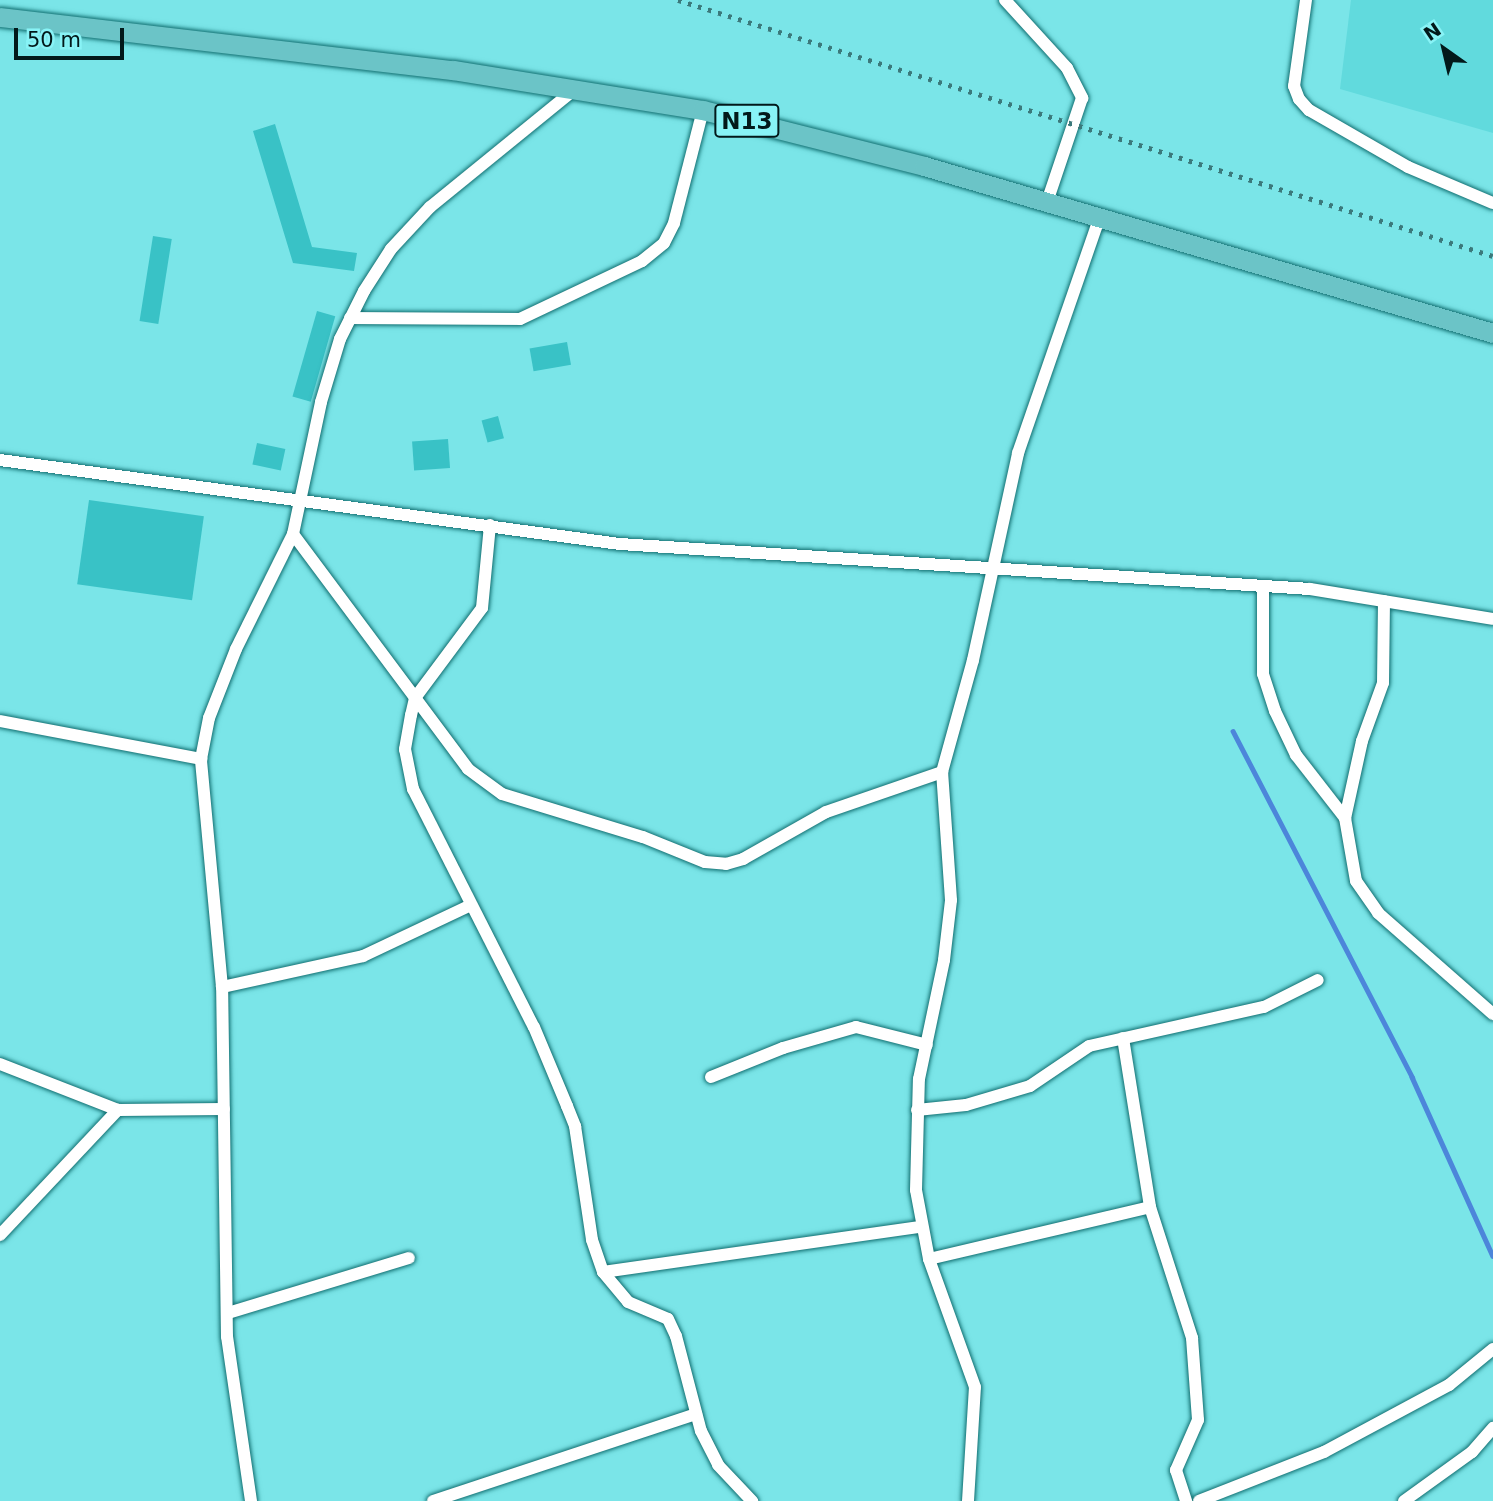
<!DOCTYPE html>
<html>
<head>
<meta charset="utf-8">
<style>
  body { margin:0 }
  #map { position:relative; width:1493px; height:1501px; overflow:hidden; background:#7ae5e8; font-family:"DejaVu Sans",sans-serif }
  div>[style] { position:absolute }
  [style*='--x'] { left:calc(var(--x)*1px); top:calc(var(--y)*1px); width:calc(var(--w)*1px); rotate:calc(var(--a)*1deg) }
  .built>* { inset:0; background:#61dadd }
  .stream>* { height:4.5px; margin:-2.25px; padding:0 2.25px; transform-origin:2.25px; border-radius:2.25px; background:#4c86da }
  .building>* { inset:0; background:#39c2c6; transform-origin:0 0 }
  .roads { filter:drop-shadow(0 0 2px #116e70) drop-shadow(0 0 2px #116e70) }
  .minor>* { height:12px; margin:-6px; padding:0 6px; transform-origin:6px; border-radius:6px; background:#fff }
  .primary>* { height:19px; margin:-9.5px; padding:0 9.5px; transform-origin:9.5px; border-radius:9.5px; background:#6bc4c7 }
  .rail>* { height:4.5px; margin-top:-2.25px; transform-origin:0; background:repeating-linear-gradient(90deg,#3b797b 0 3.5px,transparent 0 10.5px) }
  span { translate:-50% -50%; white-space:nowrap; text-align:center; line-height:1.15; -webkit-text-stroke:6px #88f3f6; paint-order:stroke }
  .shield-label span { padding:2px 5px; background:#88f3f6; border:2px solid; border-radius:5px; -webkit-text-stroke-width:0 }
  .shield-label { font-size:23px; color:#02191a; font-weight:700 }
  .north { position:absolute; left:1409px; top:14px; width:70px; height:70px; -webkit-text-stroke:5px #88f3f6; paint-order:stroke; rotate:326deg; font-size:19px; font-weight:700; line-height:28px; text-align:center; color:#02191a }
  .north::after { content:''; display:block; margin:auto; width:24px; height:32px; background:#02191a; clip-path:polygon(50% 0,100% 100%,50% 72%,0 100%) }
  .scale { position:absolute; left:14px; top:28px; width:110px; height:32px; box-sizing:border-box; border:4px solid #02191a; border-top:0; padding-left:9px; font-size:21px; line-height:24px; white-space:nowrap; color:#02191a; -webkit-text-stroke:5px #88f3f6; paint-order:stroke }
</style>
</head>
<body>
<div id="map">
  <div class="built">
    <i style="clip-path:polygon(1351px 0,1493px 0,1493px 133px,1340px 89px)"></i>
  </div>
  <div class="stream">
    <i style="--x:1233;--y:731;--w:390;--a:62.6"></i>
    <i style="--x:1412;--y:1077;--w:196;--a:65.7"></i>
  </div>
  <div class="building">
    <i style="clip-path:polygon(275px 124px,312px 247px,357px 253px,354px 271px,293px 263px,253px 131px)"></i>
    <i style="left:153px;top:236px;width:19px;height:86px;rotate:9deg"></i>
    <i style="left:317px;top:311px;width:19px;height:89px;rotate:16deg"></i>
    <i style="left:567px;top:342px;width:23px;height:38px;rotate:80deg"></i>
    <i style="left:498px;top:416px;width:23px;height:17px;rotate:75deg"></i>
    <i style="left:448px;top:439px;width:29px;height:36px;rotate:86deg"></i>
    <i style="left:257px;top:443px;width:29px;height:22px;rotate:12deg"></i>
    <i style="left:89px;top:500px;width:116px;height:85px;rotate:8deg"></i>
  </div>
  <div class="roads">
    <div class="minor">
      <i style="--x:1005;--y:0;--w:92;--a:47.6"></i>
      <i style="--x:1067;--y:68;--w:34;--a:63"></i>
      <i style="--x:1082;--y:98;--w:110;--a:108.6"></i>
      <i style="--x:1306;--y:0;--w:87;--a:97.9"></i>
      <i style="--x:1294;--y:86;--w:14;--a:69"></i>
      <i style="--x:1299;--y:99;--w:15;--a:48"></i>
      <i style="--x:1309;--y:110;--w:114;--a:29.9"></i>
      <i style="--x:1408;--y:167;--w:92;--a:23"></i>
      <i style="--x:350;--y:318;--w:170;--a:0.3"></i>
      <i style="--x:520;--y:319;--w:135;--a:-25.4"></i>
      <i style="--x:642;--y:261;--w:28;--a:-39"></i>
      <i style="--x:664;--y:243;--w:22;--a:-63"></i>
      <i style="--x:674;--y:223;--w:117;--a:-75.6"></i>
      <i style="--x:0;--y:460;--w:626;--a:7.72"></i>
      <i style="--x:620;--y:544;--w:691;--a:3.73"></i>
      <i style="--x:1310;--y:589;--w:185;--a:9.3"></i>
      <i style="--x:490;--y:525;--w:83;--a:95.5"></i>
      <i style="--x:482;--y:608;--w:112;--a:126.7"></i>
      <i style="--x:415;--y:698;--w:17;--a:103"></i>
      <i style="--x:411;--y:715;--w:35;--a:100"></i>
      <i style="--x:405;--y:749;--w:41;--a:78.7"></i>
      <i style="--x:413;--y:789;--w:267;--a:63.1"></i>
      <i style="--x:534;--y:1027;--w:86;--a:67.3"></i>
      <i style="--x:567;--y:1106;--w:22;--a:68"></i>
      <i style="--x:575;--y:1126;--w:115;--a:81.5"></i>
      <i style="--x:592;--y:1240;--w:34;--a:71"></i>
      <i style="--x:603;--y:1272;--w:39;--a:50"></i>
      <i style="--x:628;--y:1302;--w:43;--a:23"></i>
      <i style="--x:668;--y:1319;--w:19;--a:65"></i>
      <i style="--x:676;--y:1336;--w:98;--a:75.3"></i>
      <i style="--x:701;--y:1431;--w:38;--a:63"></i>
      <i style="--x:718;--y:1465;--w:50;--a:46.6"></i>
      <i style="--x:293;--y:534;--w:293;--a:53.3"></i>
      <i style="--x:468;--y:769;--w:42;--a:36.3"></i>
      <i style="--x:502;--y:794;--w:147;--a:17"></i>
      <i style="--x:643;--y:837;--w:67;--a:22"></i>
      <i style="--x:705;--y:862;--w:21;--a:5"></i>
      <i style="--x:726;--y:864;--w:18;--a:-16"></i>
      <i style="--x:743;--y:859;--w:95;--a:-29.5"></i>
      <i style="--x:826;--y:812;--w:123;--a:-19"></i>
      <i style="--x:1263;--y:586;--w:88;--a:90"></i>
      <i style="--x:1263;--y:674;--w:39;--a:72"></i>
      <i style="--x:1275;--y:711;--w:49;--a:64.5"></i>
      <i style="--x:1296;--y:755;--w:80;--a:52.1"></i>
      <i style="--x:1384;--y:601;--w:82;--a:90.7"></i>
      <i style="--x:1383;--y:683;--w:62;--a:109.9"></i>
      <i style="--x:1362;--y:741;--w:79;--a:102.4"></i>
      <i style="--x:1345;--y:818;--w:64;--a:80.1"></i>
      <i style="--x:1356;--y:881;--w:39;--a:55"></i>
      <i style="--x:1378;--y:913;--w:153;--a:41.3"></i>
      <i style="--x:0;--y:721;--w:205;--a:10.7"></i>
      <i style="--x:222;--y:987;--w:144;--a:-12.4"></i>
      <i style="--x:363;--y:956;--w:119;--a:-25.3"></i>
      <i style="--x:1123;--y:1038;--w:171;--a:80.9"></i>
      <i style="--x:1150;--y:1207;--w:138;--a:72.2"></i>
      <i style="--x:1192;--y:1338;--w:82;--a:85.8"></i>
      <i style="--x:1198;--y:1420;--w:55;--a:113.7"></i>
      <i style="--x:1176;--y:1470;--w:33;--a:72"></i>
      <i style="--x:0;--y:1064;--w:127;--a:21.3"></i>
      <i style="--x:118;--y:1110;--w:106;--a:-0.5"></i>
      <i style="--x:711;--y:1077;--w:78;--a:-21.9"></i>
      <i style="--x:783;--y:1048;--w:76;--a:-16"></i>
      <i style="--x:856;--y:1027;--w:73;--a:14.2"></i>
      <i style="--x:917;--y:1110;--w:49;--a:-5.8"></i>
      <i style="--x:966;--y:1105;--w:67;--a:-16.5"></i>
      <i style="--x:1030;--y:1086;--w:71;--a:-34.1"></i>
      <i style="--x:1089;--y:1046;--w:179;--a:-12.6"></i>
      <i style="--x:1264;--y:1007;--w:60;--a:-26.6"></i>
      <i style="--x:0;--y:1235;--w:172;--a:-46.7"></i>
      <i style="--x:929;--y:1259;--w:227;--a:-13.2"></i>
      <i style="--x:603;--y:1272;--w:320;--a:-8.1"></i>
      <i style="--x:228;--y:1313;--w:189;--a:-16.9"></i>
      <i style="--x:251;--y:1501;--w:166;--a:-98.3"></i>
      <i style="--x:227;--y:1337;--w:350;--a:-90.8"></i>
      <i style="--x:222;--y:987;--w:229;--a:-95.3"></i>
      <i style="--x:201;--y:759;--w:42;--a:-79"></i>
      <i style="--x:209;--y:718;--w:74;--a:-68.6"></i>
      <i style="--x:236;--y:649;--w:128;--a:-63.6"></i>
      <i style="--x:293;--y:534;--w:135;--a:-78"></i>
      <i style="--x:321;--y:402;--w:66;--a:-73.2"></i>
      <i style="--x:340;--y:339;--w:54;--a:-63.4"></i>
      <i style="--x:364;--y:291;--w:50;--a:-57.3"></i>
      <i style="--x:391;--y:249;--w:57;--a:-47.1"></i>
      <i style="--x:430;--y:207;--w:186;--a:-39.1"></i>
      <i style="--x:433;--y:1501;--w:277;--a:-18.3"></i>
      <i style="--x:968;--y:1501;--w:114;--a:-86.5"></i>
      <i style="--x:975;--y:1387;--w:136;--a:-109.8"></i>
      <i style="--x:929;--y:1259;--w:70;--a:-100.7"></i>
      <i style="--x:916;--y:1190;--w:111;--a:-88.5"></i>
      <i style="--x:919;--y:1079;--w:122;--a:-78.1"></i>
      <i style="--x:944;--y:960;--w:60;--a:-83.3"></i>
      <i style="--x:951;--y:900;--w:128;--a:-94"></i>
      <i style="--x:942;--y:772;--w:116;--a:-74.5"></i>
      <i style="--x:973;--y:660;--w:212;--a:-77.7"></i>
      <i style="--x:1018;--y:453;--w:251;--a:-70.9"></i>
      <i style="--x:1199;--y:1501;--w:134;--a:-21.4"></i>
      <i style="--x:1324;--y:1452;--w:142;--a:-28.2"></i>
      <i style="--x:1449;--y:1385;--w:57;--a:-39.3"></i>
      <i style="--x:1404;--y:1501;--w:84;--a:-35.8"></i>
      <i style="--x:1472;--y:1452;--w:32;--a:-49"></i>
    </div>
    <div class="primary">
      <i style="--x:0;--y:17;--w:456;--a:6.7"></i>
      <i style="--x:453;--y:70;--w:253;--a:9.1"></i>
      <i style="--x:703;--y:110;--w:228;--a:14.2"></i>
      <i style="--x:924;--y:166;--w:593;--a:16.36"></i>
    </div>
  </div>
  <div class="rail">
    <i style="--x:678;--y:0;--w:854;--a:17.44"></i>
  </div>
  <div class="shield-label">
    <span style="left:747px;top:121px">N13</span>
  </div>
  <div class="north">N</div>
  <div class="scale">50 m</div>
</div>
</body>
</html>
